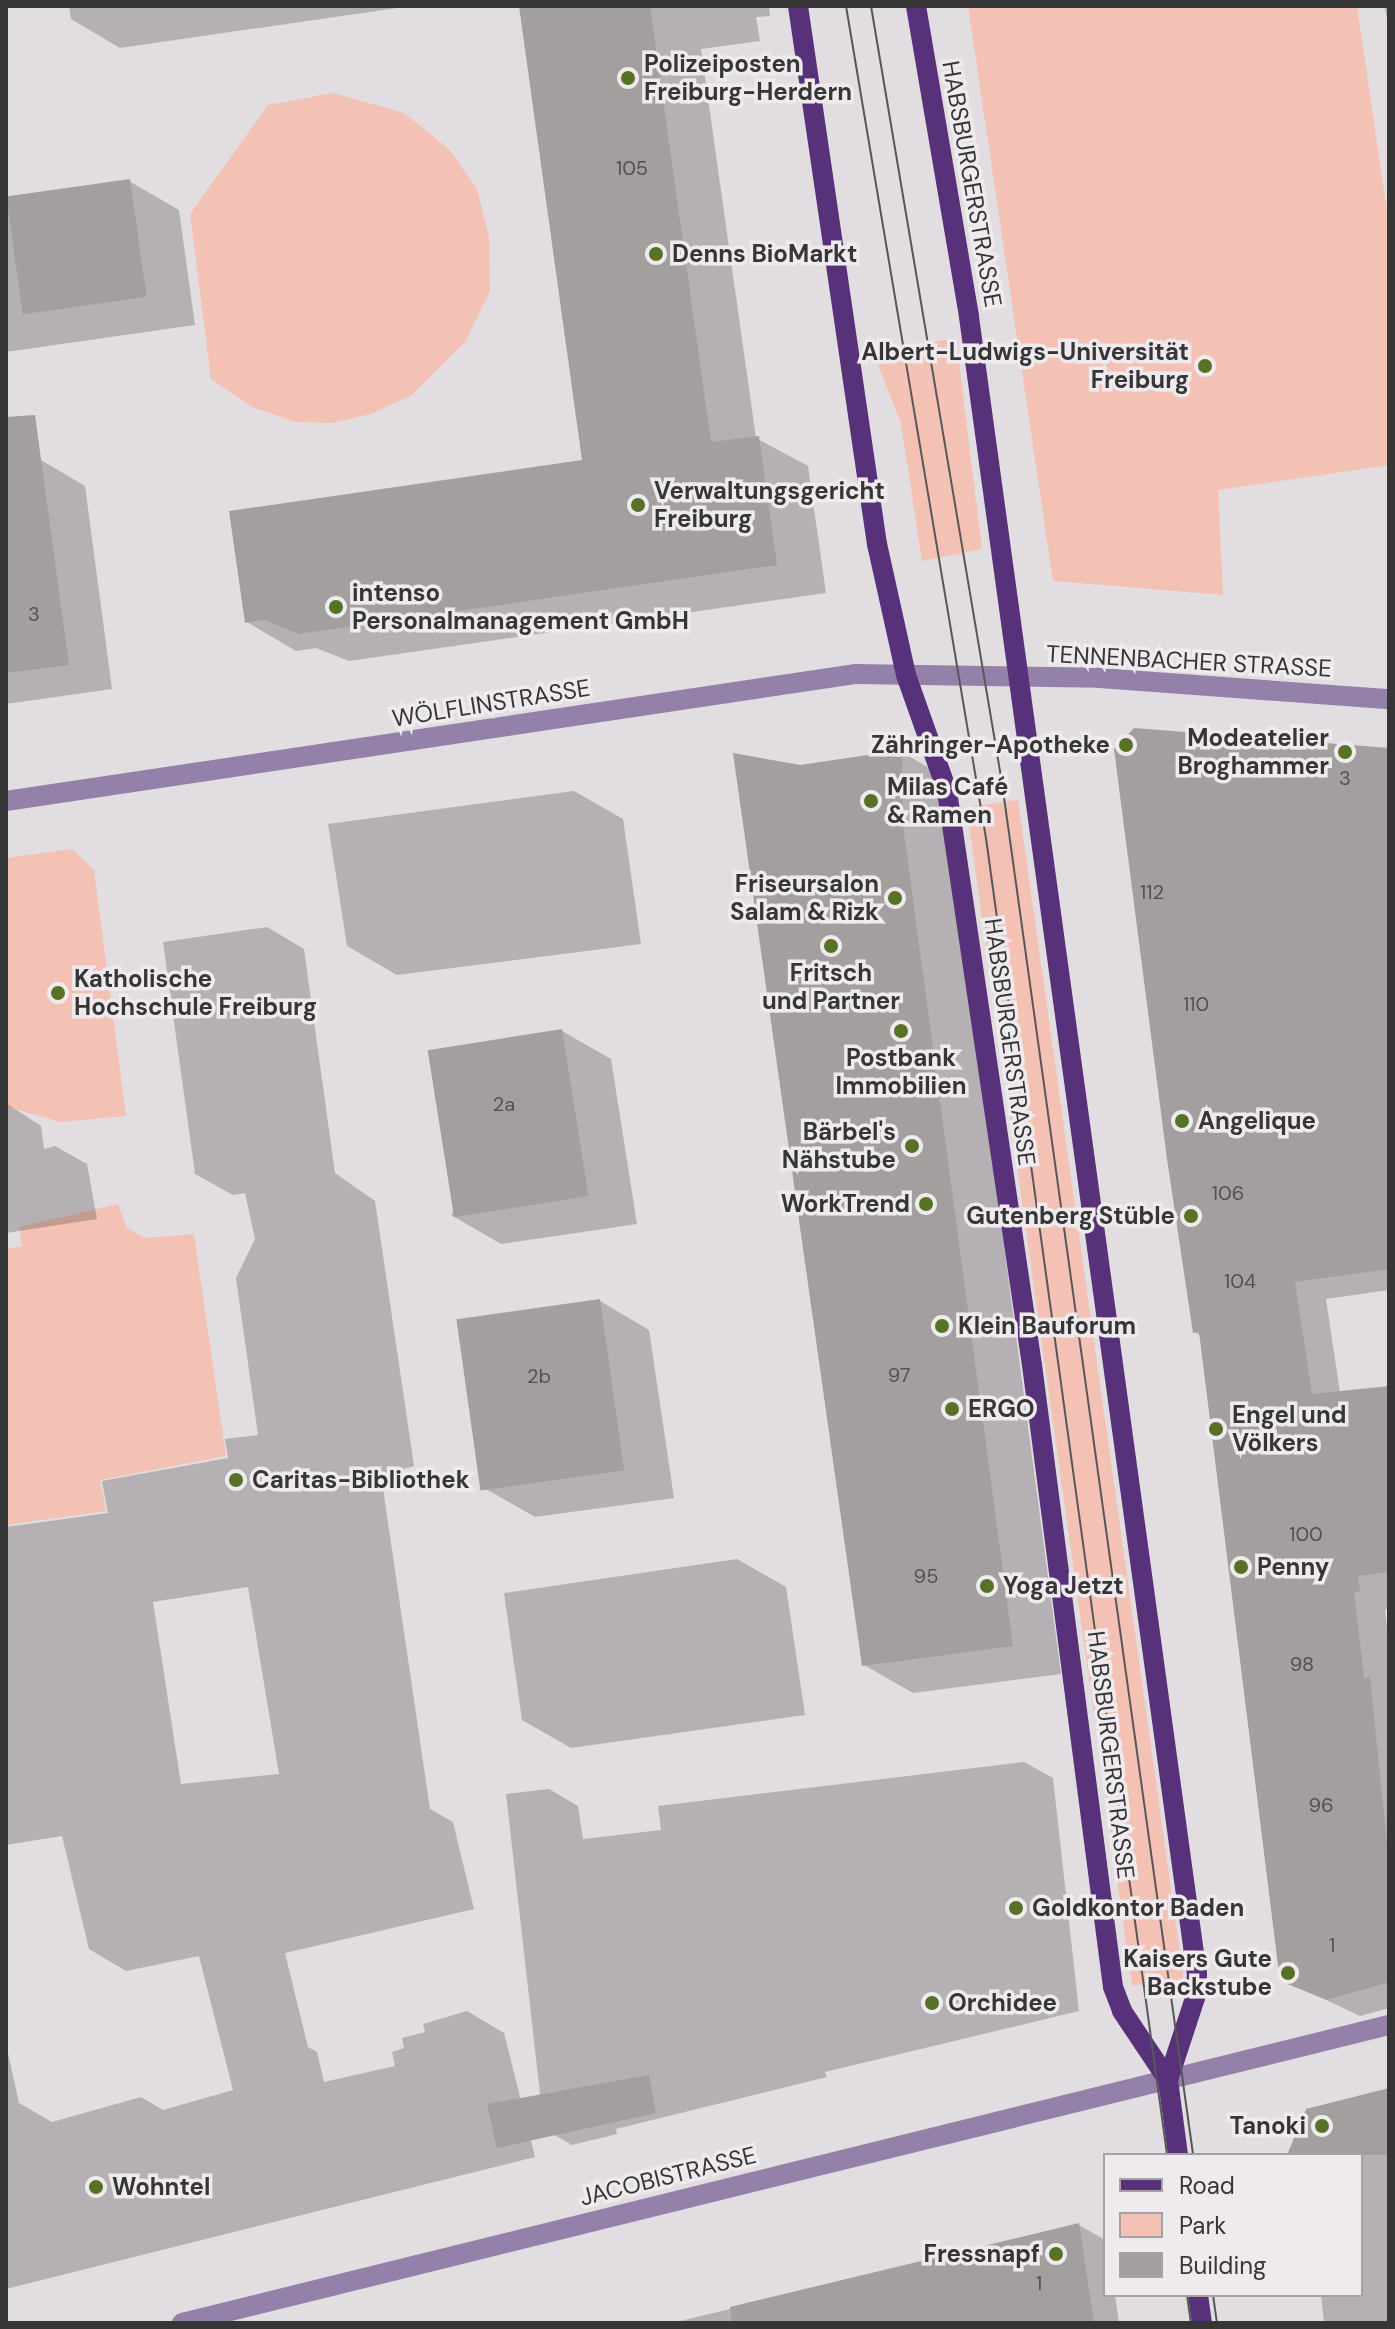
<!DOCTYPE html>
<html>
<head>
<meta charset="utf-8">
<style>
  body { margin:0 }
  #map { position:relative; width:1395px; height:2329px; overflow:hidden; background:#e1dde0; font-family:"DM Sans",sans-serif }
  div>[style] { position:absolute }
  [style*='--x'] { left:calc(var(--x)*1px); top:calc(var(--y)*1px); width:calc(var(--w)*1px); rotate:calc(var(--a)*1deg) }
  .green>* { inset:0; background:#f4c2b4; transform-origin:0 0 }
  .shadow>* { inset:0; background:#0003 }
  .building>* { inset:0; background:#a49f9f; transform-origin:0 0 }
  .minor>* { height:20px; margin:-10px; padding:0 10px; transform-origin:10px; border-radius:10px; background:#9481aa }
  .major>* { height:20px; margin:-10px; padding:0 10px; transform-origin:10px; border-radius:10px; background:#57317a }
  .tram>* { height:2px; margin:-1px; padding:0 1px; transform-origin:1px; border-radius:1px; background:#585758 }
  .dots>* { width:22px; height:22px; translate:-50% -50%; box-sizing:border-box; border:4px solid #eeeaed; border-radius:50% }
  span { translate:-50% -50%; white-space:nowrap; text-align:center; line-height:1.15; -webkit-text-stroke:7px #eeeaed; paint-order:stroke }
  .number-label { font-size:20px; color:#525051 }
  .number-label span { -webkit-text-stroke-width:0 }
  .poi-label { font-size:24px; color:#373637; font-weight:700 }
  .left { translate:0 -50%; text-align:left }
  .right { translate:-100% -50%; text-align:right }
  .street-label { font-size:24px; color:#373637 }
  .frame { position:absolute; inset:0; border:8px solid #373637; pointer-events:none }
  .legend { position:absolute; left:1103px; top:2153px; width:260px; height:144px; box-sizing:border-box; background:#eeeaed; border:2px solid #a5a2a4; margin:0; padding:10px 14px; list-style:none; font-size:24px; color:#373637 }
  .legend li { display:flex; align-items:center; gap:16px; height:40px }
  .legend b { width:40px; border:2px solid #a5a2a4 }
</style>
</head>
<body>
<div id="map">
  <div class="green">
    <i style="clip-path:polygon(968px 6px,1357px 6px,1389px 225px,1389px 465px,1218px 490px,1223px 595px,1053px 581px)"></i>
    <i style="clip-path:polygon(333px 93px,404px 113px,450px 150px,477px 189px,489px 236px,490px 291px,465px 342px,412px 395px,371px 414px,332px 423px,296px 422px,252px 407px,211px 379px,190px 214px,268px 105px)"></i>
    <i style="clip-path:polygon(956px 338px,982px 549px,922px 561px,901px 423px,873px 352px)"></i>
    <i style="left:1018px;top:800px;width:1190px;height:52px;rotate:82deg"></i>
    <i style="clip-path:polygon(72px 849px,94px 870px,126px 1116px,60px 1122px,6px 1106px,6px 858px)"></i>
    <i style="clip-path:polygon(118px 1204px,127px 1228px,145px 1238px,194px 1234px,226px 1456px,100px 1480px,106px 1511px,6px 1525px,6px 1249px,22px 1246px,19px 1227px)"></i>
  </div>
  <div class="shadow">
    <i style="clip-path:polygon(69px 6px,411px 6px,120px 48px,71px 19px)"></i>
    <i style="clip-path:polygon(521px 6px,769px 6px,770px 16px,756px 17px,760px 41px,701px 49px,756px 438px,808px 466px,826px 593px,349px 661px,316px 648px,296px 651px,247px 622px,584px 462px)"></i>
    <i style="clip-path:polygon(1384px 6px,1389px 6px,1389px 25px)"></i>
    <i style="clip-path:polygon(129px 181px,179px 210px,195px 325px,6px 352px,6px 199px)"></i>
    <i style="clip-path:polygon(41px 460px,85px 486px,112px 689px,6px 704px,6px 465px)"></i>
    <i style="clip-path:polygon(1389px 750px,1389px 1290px,1326px 1299px,1340px 1393px,1389px 1388px,1389px 1609px,1385px 1610px,1389px 1647px,1389px 2008px,1360px 2016px,1282px 1979px,1201px 1336px,1195px 1332px)"></i>
    <i style="clip-path:polygon(902px 752px,951px 781px,952px 855px,1061px 1674px,913px 1693px,864px 1665px,800px 767px)"></i>
    <i style="clip-path:polygon(574px 791px,623px 819px,641px 944px,397px 975px,347px 946px,328px 824px)"></i>
    <i style="clip-path:polygon(evenodd,267px 927px,304px 949px,335px 1173px,375px 1201px,414px 1466px,381px 1475px,430px 1809px,453px 1822px,474px 1909px,285px 1953px,308px 2047px,317px 2052px,324px 2082px,395px 2066px,392px 2052px,404px 2048px,402px 2038px,425px 2032px,423px 2024px,467px 2011px,504px 2033px,535px 2157px,6px 2289px,6px 2044px,19px 2103px,52px 2122px,141px 2097px,163px 2110px,233px 2090px,199px 1956px,126px 1971px,89px 1949px,62px 1836px,6px 1845px,6px 1527px,108px 1513px,102px 1481px,228px 1458px,225px 1439px,258px 1435px,236px 1278px,255px 1239px,245px 1193px,233px 1195px,195px 1174px,163px 942px,267px 927px,248px 1587px,279px 1774px,181px 1784px,153px 1602px,248px 1587px)"></i>
    <i style="clip-path:polygon(562px 1031px,611px 1059px,637px 1224px,501px 1244px,451px 1215px)"></i>
    <i style="clip-path:polygon(6px 1103px,41px 1126px,44px 1149px,55px 1146px,87px 1164px,97px 1219px,6px 1233px)"></i>
    <i style="clip-path:polygon(600px 1301px,649px 1330px,674px 1498px,535px 1517px,486px 1489px)"></i>
    <i style="clip-path:polygon(737px 1559px,786px 1587px,805px 1715px,571px 1748px,522px 1720px,504px 1593px)"></i>
    <i style="clip-path:polygon(1024px 1762px,1053px 1778px,1079px 2011px,825px 2072px,827px 2077px,616px 2129px,617px 2134px,572px 2145px,544px 2129px,506px 1794px,549px 1789px,578px 1806px,583px 1839px,661px 1830px,658px 1806px)"></i>
    <i style="clip-path:polygon(1389px 2088px,1389px 2323px,1324px 2323px,1321px 2295px,1361px 2295px,1361px 2155px,1304px 2155px)"></i>
    <i style="clip-path:polygon(1079px 2225px,1105px 2240px,1105px 2295px,1115px 2295px,1119px 2323px,672px 2323px)"></i>
  </div>
  <div class="building">
    <i style="clip-path:polygon(519px 6px,650px 6px,711px 442px,759px 436px,777px 565px,298px 634px,265px 620px,245px 623px,229px 511px,582px 460px)"></i>
    <i style="left:130px;top:179px;width:119px;height:125px;rotate:82deg"></i>
    <i style="clip-path:polygon(35px 415px,69px 665px,6px 673px,6px 417px)"></i>
    <i style="clip-path:polygon(1134px 728px,1389px 748px,1389px 1269px,1295px 1282px,1312px 1394px,1389px 1386px,1389px 1572px,1358px 1576px,1360px 1591px,1354px 1592px,1364px 1678px,1370px 1677px,1389px 1863px,1389px 1982px,1327px 2000px,1280px 1981px,1199px 1332px,1193px 1333px,1167px 1159px,1114px 749px)"></i>
    <i style="clip-path:polygon(902px 750px,903px 825px,1013px 1646px,862px 1666px,733px 753px,800px 765px)"></i>
    <i style="left:562px;top:1029px;width:169px;height:136px;rotate:81deg"></i>
    <i style="left:600px;top:1299px;width:173px;height:145px;rotate:82deg"></i>
    <i style="clip-path:polygon(649px 2075px,656px 2113px,497px 2148px,487px 2104px)"></i>
    <i style="clip-path:polygon(1389px 2088px,1389px 2155px,1287px 2155px,1306px 2109px)"></i>
    <i style="clip-path:polygon(1079px 2223px,1094px 2323px,732px 2323px,730px 2307px)"></i>
  </div>
  <div class="minor">
    <i style="--x:6;--y:801;--w:858;--a:-8.51"></i>
    <i style="--x:855;--y:674;--w:245;--a:0.9"></i>
    <i style="--x:1100;--y:678;--w:290;--a:4.2"></i>
    <i style="--x:182;--y:2323;--w:1243;--a:-13.87"></i>
  </div>
  <div class="major">
    <i style="--x:798;--y:6;--w:544;--a:81.65"></i>
    <i style="--x:877;--y:544;--w:134;--a:77.5"></i>
    <i style="--x:906;--y:675;--w:123;--a:70.5"></i>
    <i style="--x:947;--y:791;--w:580;--a:81.58"></i>
    <i style="--x:1032;--y:1365;--w:627;--a:82.58"></i>
    <i style="--x:1113;--y:1987;--w:26;--a:69"></i>
    <i style="--x:1122;--y:2011;--w:83;--a:56.3"></i>
    <i style="--x:1168;--y:2080;--w:76;--a:82.4"></i>
    <i style="--x:916;--y:6;--w:315;--a:80.3"></i>
    <i style="--x:969;--y:317;--w:1673;--a:82.17"></i>
    <i style="--x:1197;--y:1974;--w:24;--a:95"></i>
    <i style="--x:1195;--y:1998;--w:86;--a:108.2"></i>
    <i style="--x:1198;--y:2295;--w:28;--a:82"></i>
  </div>
  <div class="tram">
    <i style="--x:846;--y:6;--w:844;--a:80.45"></i>
    <i style="--x:986;--y:838;--w:1329;--a:82.17"></i>
    <i style="--x:871;--y:6;--w:788;--a:80.43"></i>
    <i style="--x:1002;--y:783;--w:1385;--a:82.07"></i>
    <i style="--x:1187;--y:2295;--w:28;--a:82"></i>
    <i style="--x:1213;--y:2295;--w:28;--a:82"></i>
  </div>
  <div class="dots">
    <i style="left:628px;top:78px;background:#577227"></i>
    <i style="left:656px;top:254px;background:#577227"></i>
    <i style="left:1205px;top:366px;background:#577227"></i>
    <i style="left:638px;top:505px;background:#577227"></i>
    <i style="left:336px;top:607px;background:#577227"></i>
    <i style="left:1126px;top:745px;background:#577227"></i>
    <i style="left:1345px;top:752px;background:#577227"></i>
    <i style="left:871px;top:801px;background:#577227"></i>
    <i style="left:895px;top:898px;background:#577227"></i>
    <i style="left:831px;top:946px;background:#577227"></i>
    <i style="left:58px;top:993px;background:#577227"></i>
    <i style="left:901px;top:1031px;background:#577227"></i>
    <i style="left:1182px;top:1121px;background:#577227"></i>
    <i style="left:912px;top:1146px;background:#577227"></i>
    <i style="left:926px;top:1204px;background:#577227"></i>
    <i style="left:1191px;top:1216px;background:#577227"></i>
    <i style="left:942px;top:1326px;background:#577227"></i>
    <i style="left:952px;top:1409px;background:#577227"></i>
    <i style="left:1216px;top:1429px;background:#577227"></i>
    <i style="left:236px;top:1480px;background:#577227"></i>
    <i style="left:1241px;top:1567px;background:#577227"></i>
    <i style="left:987px;top:1586px;background:#577227"></i>
    <i style="left:1016px;top:1908px;background:#577227"></i>
    <i style="left:1288px;top:1973px;background:#577227"></i>
    <i style="left:932px;top:2003px;background:#577227"></i>
    <i style="left:1322px;top:2126px;background:#577227"></i>
    <i style="left:96px;top:2187px;background:#577227"></i>
    <i style="left:1056px;top:2254px;background:#577227"></i>
  </div>
  <div class="number-label">
    <span style="left:632px;top:168px">105</span>
    <span style="left:34px;top:614px">3</span>
    <span style="left:1345px;top:778px">3</span>
    <span style="left:1152px;top:892px">112</span>
    <span style="left:1196px;top:1004px">110</span>
    <span style="left:504px;top:1104px">2a</span>
    <span style="left:1228px;top:1193px">106</span>
    <span style="left:1240px;top:1281px">104</span>
    <span style="left:899px;top:1375px">97</span>
    <span style="left:539px;top:1376px">2b</span>
    <span style="left:1306px;top:1534px">100</span>
    <span style="left:926px;top:1576px">95</span>
    <span style="left:1302px;top:1664px">98</span>
    <span style="left:1321px;top:1805px">96</span>
    <span style="left:1332px;top:1945px">1</span>
    <span style="left:1039px;top:2283px">1</span>
  </div>
  <div class="poi-label">
    <span class="left" style="left:644px;top:78px">Polizeiposten<br>Freiburg-Herdern</span>
    <span class="left" style="left:672px;top:254px">Denns BioMarkt</span>
    <span class="right" style="left:1189px;top:366px">Albert-Ludwigs-Universität<br>Freiburg</span>
    <span class="left" style="left:654px;top:505px">Verwaltungsgericht<br>Freiburg</span>
    <span class="left" style="left:352px;top:607px">intenso<br>Personalmanagement GmbH</span>
    <span class="right" style="left:1329px;top:752px">Modeatelier<br>Broghammer</span>
    <span class="right" style="left:1110px;top:745px">Zähringer-Apotheke</span>
    <span class="left" style="left:887px;top:801px">Milas Café<br>&amp; Ramen</span>
    <span class="right" style="left:879px;top:898px">Friseursalon<br>Salam &amp; Rizk</span>
    <span style="left:831px;top:987px">Fritsch<br>und Partner</span>
    <span class="left" style="left:74px;top:993px">Katholische<br>Hochschule Freiburg</span>
    <span style="left:901px;top:1072px">Postbank<br>Immobilien</span>
    <span class="left" style="left:1198px;top:1121px">Angelique</span>
    <span class="right" style="left:896px;top:1146px">Bärbel's<br>Nähstube</span>
    <span class="right" style="left:910px;top:1204px">WorkTrend</span>
    <span class="right" style="left:1175px;top:1216px">Gutenberg Stüble</span>
    <span class="left" style="left:958px;top:1326px">Klein Bauforum</span>
    <span class="left" style="left:968px;top:1409px">ERGO</span>
    <span class="left" style="left:1232px;top:1429px">Engel und<br>Völkers</span>
    <span class="left" style="left:252px;top:1480px">Caritas-Bibliothek</span>
    <span class="left" style="left:1257px;top:1567px">Penny</span>
    <span class="left" style="left:1003px;top:1586px">Yoga Jetzt</span>
    <span class="left" style="left:1032px;top:1908px">Goldkontor Baden</span>
    <span class="right" style="left:1272px;top:1973px">Kaisers Gute<br>Backstube</span>
    <span class="left" style="left:948px;top:2003px">Orchidee</span>
    <span class="right" style="left:1306px;top:2126px">Tanoki</span>
    <span class="left" style="left:112px;top:2187px">Wohntel</span>
    <span class="right" style="left:1040px;top:2254px">Fressnapf</span>
  </div>
  <div class="street-label">
    <span style="left:972px;top:184px;rotate:80deg">HABSBURGERSTRASSE</span>
    <span style="left:1189px;top:661px;rotate:3deg">TENNENBACHER STRASSE</span>
    <span style="left:491px;top:703px;rotate:-9deg">WÖLFLINSTRASSE</span>
    <span style="left:1010px;top:1042px;rotate:82deg">HABSBURGERSTRASSE</span>
    <span style="left:1111px;top:1755px;rotate:83deg">HABSBURGERSTRASSE</span>
    <span style="left:668px;top:2176px;rotate:-14deg">JACOBISTRASSE</span>
  </div>
  <div class="frame"></div>
  <ul class="legend">
  <li><b style="height:10px;background:#57317a"></b>Road</li>
  <li><b style="height:22px;background:#f4c2b4"></b>Park</li>
  <li><b style="height:22px;background:#a49f9f"></b>Building</li>
  </ul>
</div>
</body>
</html>
